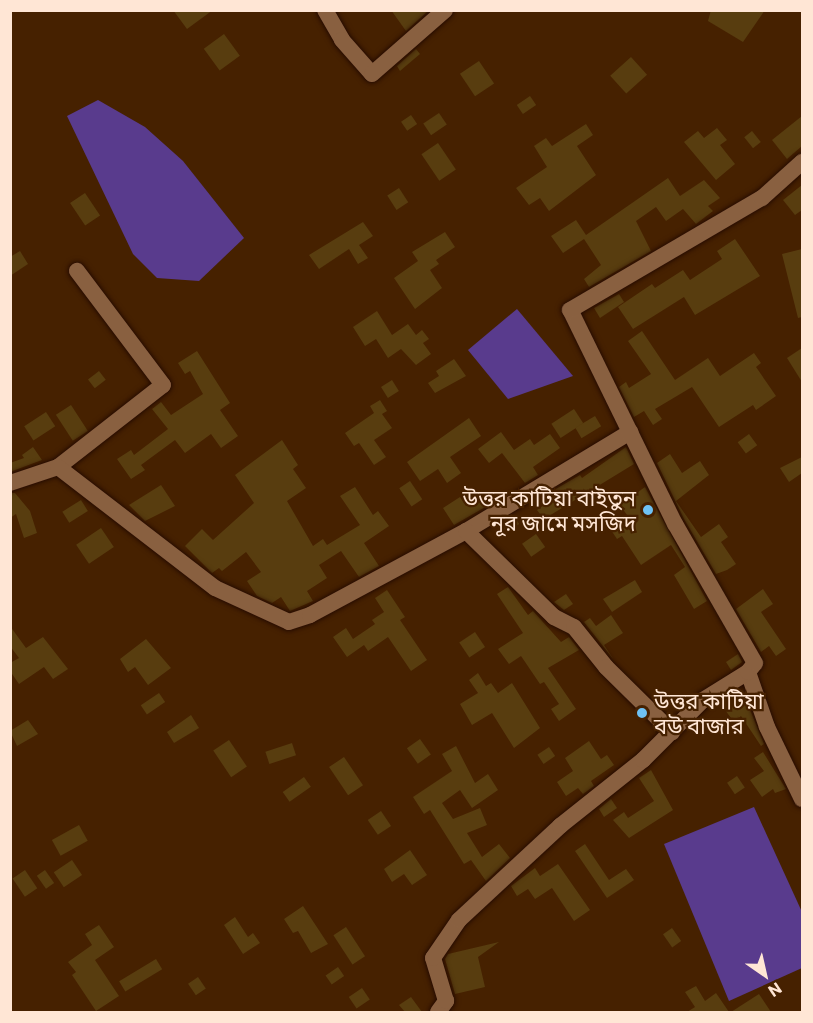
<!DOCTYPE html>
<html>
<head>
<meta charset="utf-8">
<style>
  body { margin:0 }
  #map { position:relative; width:813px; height:1023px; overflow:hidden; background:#462100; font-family:Commissioner,"Noto Sans Bengali",sans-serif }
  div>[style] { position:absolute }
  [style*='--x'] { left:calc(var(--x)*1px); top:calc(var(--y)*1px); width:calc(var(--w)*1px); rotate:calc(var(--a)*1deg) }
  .water>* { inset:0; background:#593b8d }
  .building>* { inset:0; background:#583d0f; transform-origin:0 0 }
  .roads { filter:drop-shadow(0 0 2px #270c00) drop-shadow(0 0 2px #270c00) }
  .minor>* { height:16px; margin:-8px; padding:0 8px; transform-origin:8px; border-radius:8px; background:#896040 }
  .dots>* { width:16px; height:16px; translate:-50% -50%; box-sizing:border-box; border:3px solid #462100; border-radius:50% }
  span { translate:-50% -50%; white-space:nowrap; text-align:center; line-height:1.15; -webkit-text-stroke:4.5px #462100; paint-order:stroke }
  .poi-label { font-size:22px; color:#ffe6d5 }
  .right { translate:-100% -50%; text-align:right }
  .left { translate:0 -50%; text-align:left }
  .frame { position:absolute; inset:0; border:12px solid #ffe6d5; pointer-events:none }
  .north { position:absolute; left:735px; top:945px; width:60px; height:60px; -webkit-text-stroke:4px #462100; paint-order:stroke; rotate:146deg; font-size:16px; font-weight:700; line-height:24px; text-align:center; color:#ffe6d5 }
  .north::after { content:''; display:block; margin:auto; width:21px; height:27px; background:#ffe6d5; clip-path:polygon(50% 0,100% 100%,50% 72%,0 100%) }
</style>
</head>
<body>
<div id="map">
  <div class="water">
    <i style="clip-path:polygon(98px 100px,145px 127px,183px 161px,244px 238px,199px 281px,157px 278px,133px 254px,67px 116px)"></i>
    <i style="clip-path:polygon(517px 309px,573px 376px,508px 399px,468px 350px)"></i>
    <i style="clip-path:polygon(754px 807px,802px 912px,802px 968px,729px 1001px,664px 844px)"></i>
  </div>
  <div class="building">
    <i style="clip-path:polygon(173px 10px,213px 10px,187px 29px)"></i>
    <i style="clip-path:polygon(391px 10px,429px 10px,406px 31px)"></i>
    <i style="clip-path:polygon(711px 10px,765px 10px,743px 42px,708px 21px)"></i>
    <i style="left:224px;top:34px;width:27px;height:25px;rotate:54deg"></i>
    <i style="clip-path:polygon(416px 49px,420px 54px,400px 71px,397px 66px)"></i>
    <i style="left:631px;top:57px;width:24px;height:28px;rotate:48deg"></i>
    <i style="left:479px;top:61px;width:27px;height:23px;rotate:56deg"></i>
    <i style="left:530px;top:96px;width:11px;height:16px;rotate:56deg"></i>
    <i style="left:439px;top:113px;width:14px;height:19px;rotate:56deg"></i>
    <i style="left:411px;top:115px;width:11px;height:12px;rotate:56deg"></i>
    <i style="clip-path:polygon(802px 116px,802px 146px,787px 159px,772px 140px)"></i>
    <i style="clip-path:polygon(586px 124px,593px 135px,577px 146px,596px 175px,549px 211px,540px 198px,529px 205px,516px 188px,547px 167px,534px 146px,546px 138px,552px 146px)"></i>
    <i style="clip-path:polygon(717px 128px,727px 140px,720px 145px,735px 164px,716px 180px,684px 142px,698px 131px,704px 138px)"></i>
    <i style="left:752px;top:131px;width:14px;height:10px;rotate:51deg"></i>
    <i style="left:438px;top:143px;width:32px;height:20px;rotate:56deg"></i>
    <i style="clip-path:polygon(668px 178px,680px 196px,704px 180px,720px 198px,708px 206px,713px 211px,696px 224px,683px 209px,666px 221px,656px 207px,636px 221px,651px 251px,589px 287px,584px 279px,601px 265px,584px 239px,563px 253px,551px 236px,576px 220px,586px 235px)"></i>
    <i style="clip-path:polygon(802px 185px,802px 210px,795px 215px,783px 200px)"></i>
    <i style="left:399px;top:188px;width:17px;height:14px;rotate:57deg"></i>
    <i style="left:85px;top:193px;width:27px;height:18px;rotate:56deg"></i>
    <i style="clip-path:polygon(363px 222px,373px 236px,359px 245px,368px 258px,358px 264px,349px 249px,319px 269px,309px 255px)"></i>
    <i style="clip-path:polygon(445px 232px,455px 247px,436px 260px,439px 264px,430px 270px,442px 288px,415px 309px,394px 278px,418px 261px,412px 252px)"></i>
    <i style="clip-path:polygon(735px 239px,760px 276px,695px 315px,684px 297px,633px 329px,618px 307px,652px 284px,655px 288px,683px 270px,690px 280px,722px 259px,717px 251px)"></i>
    <i style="clip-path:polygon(802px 249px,802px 317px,798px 318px,782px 254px)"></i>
    <i style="clip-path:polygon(20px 251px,28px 264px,10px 276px,10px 257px)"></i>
    <i style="clip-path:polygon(619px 294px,624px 302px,600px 318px,594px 308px)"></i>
    <i style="clip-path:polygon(377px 311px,392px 335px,408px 324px,416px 335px,422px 330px,429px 339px,423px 343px,431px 354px,416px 365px,401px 349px,388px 358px,376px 339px,365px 346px,353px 327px)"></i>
    <i style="clip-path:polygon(642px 331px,675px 380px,708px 358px,720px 376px,754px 353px,761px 363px,756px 367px,776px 396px,756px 410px,753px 405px,719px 427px,692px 387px,655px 409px,662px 419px,653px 425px,644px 411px,634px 417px,619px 387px,626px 382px,629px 388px,651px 374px,628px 341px)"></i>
    <i style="clip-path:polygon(802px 348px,802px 382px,787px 358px)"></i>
    <i style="clip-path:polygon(197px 351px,230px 403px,220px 410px,238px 436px,221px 448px,211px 434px,185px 453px,175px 440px,141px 465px,145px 470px,131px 479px,117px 459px,131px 450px,134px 455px,168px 429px,152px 409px,161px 402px,171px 415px,203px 394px,190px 371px,185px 374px,178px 363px)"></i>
    <i style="clip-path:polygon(454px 359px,466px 376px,435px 393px,428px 383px,439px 376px,436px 371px)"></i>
    <i style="left:99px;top:371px;width:11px;height:14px;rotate:52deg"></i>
    <i style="left:392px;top:380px;width:13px;height:13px;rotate:58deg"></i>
    <i style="clip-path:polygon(380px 400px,387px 411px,382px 414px,392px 428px,374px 440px,386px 457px,374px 465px,359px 443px,354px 446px,345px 433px,374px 413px,370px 406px)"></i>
    <i style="left:71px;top:405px;width:31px;height:18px;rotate:57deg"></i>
    <i style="left:574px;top:409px;width:17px;height:27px;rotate:57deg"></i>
    <i style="left:46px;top:412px;width:17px;height:26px;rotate:57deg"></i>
    <i style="left:595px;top:416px;width:12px;height:23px;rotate:59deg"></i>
    <i style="clip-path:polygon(469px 418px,481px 436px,450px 457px,461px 473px,447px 483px,438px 469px,420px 481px,407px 462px)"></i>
    <i style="clip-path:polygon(501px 432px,514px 450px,530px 439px,534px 445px,550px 434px,560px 448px,533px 467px,538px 475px,525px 483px,502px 453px,489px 463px,478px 449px)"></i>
    <i style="left:749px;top:434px;width:14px;height:14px;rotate:54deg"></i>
    <i style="clip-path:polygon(282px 440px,298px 465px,293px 469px,306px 488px,287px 501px,313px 546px,323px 539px,327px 545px,360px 525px,340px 496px,355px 487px,373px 515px,378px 511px,389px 526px,364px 543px,379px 566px,359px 577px,341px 551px,319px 565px,327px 578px,307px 591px,313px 601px,290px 611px,281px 597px,272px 603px,257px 596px,247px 581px,261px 572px,246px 552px,222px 571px,219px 568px,212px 573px,185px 546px,202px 529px,213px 540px,254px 503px,235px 475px)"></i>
    <i style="clip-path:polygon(33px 447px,42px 460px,10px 472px,10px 463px,24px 458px,22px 455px)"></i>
    <i style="clip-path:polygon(626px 447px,634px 464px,544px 519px,537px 510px,551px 500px,547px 494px,580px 475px,582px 478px)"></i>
    <i style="clip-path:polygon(670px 454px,682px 473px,700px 461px,709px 475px,676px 501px,701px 537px,719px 524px,728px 537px,721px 542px,736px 564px,727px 570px,716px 574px,684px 519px,657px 463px)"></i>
    <i style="clip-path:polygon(802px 457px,802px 473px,789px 482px,780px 468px)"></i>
    <i style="left:410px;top:481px;width:22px;height:13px;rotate:56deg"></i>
    <i style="clip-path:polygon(161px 485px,175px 506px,145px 521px,129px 505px)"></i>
    <i style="clip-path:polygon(645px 487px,707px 601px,694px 609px,674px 575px,685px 567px,671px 545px,641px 565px,622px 536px,617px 539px,609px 527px,627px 515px,620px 505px)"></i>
    <i style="clip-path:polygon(488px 492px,494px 502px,454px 525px,443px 508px,460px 497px,466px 506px)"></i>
    <i style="clip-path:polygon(10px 493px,15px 493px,30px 511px,37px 533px,24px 538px,16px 514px,10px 518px)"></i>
    <i style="left:81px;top:500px;width:13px;height:22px;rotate:58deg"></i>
    <i style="left:513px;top:515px;width:11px;height:17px;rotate:56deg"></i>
    <i style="left:101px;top:528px;width:23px;height:30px;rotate:56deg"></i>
    <i style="left:536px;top:534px;width:16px;height:17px;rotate:55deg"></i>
    <i style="clip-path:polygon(635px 580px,642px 592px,612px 612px,603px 599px)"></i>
    <i style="clip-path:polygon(508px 587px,528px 615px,533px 611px,561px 642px,569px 637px,579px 650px,548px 668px,576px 709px,559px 721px,551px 709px,559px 704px,544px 682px,540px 684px,521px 656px,509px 664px,498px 649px,523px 633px,497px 594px)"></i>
    <i style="clip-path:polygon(763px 589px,773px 604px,761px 612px,786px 649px,776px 656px,769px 646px,761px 652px,736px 609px)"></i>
    <i style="clip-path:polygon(387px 590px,405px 617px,400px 620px,427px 660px,411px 671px,388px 637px,368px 651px,364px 645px,347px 657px,333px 637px,346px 628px,353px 639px,375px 624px,372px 620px,384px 612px,375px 598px)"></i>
    <i style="clip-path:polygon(566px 594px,573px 604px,564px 610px,554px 602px)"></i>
    <i style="clip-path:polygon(611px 615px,623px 633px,604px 645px,614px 660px,584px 622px,590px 618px,596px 626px)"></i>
    <i style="clip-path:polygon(10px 626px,26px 648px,43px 637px,68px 669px,53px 679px,44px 667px,19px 684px,10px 671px,10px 663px,19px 658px,10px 646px)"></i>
    <i style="left:475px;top:632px;width:18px;height:19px;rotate:56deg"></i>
    <i style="clip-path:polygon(146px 639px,171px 668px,148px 685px,135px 667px,128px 672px,120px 659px)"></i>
    <i style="clip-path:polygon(738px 654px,742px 662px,731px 670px,726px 662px)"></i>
    <i style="clip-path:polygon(478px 673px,486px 686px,491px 683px,498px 693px,512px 683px,540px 728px,514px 748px,492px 713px,472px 725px,460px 704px,478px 693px,469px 680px)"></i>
    <i style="clip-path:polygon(736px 692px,751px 712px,764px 744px,761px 746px,741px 716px,734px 722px,719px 702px)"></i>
    <i style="left:159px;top:693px;width:11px;height:22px;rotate:56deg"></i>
    <i style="clip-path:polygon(191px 715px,199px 728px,174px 743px,167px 732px)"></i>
    <i style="clip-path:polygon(28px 720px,38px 734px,17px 746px,10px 731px)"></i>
    <i style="left:420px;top:739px;width:19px;height:16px;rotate:55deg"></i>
    <i style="left:229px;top:740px;width:32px;height:19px;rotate:56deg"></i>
    <i style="clip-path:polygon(589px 741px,601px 759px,607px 755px,614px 765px,591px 781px,594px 786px,583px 794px,578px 788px,566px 796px,557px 782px,573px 771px,565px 758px)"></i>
    <i style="left:292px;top:743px;width:13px;height:28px;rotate:72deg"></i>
    <i style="clip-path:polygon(456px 746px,475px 783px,488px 774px,498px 790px,472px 808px,460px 790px,442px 803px,453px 819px,480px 808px,487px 825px,467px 833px,482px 857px,499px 844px,510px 858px,486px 881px,471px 860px,464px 864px,430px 810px,424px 814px,413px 797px,452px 771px,442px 754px)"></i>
    <i style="left:549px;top:747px;width:11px;height:14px;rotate:56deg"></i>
    <i style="clip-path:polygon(763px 752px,786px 789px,775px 793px,773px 789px,762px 797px,750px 780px,764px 771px,754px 758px)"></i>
    <i style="left:344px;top:757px;width:34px;height:18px;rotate:56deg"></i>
    <i style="clip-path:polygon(651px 770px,673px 810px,629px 838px,613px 820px,624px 812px,628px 818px,654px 801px,639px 778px)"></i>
    <i style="left:737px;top:776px;width:14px;height:12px;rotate:56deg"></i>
    <i style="left:304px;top:777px;width:12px;height:26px;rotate:55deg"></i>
    <i style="clip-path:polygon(611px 799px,617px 808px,604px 817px,599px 809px)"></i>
    <i style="left:381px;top:811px;width:18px;height:16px;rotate:56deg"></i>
    <i style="left:79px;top:825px;width:18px;height:31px;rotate:61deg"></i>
    <i style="clip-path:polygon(585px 844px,609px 880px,626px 869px,634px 880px,607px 898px,575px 851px)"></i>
    <i style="clip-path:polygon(410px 850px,427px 875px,412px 885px,404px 874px,392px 882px,384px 869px)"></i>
    <i style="left:72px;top:860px;width:18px;height:22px;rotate:56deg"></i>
    <i style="clip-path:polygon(558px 864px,590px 910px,574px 921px,552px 888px,535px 899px,528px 889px,517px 896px,511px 886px,535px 868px,540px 876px)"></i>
    <i style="left:25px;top:870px;width:22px;height:15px;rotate:56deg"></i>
    <i style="left:45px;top:870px;width:16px;height:10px;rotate:55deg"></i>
    <i style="clip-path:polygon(303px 906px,328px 944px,311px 953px,298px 931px,293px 933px,284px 919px)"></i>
    <i style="clip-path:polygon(235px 917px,248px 937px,253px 933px,260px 943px,243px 954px,224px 925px)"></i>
    <i style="clip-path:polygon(99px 925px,114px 947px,95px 960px,119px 996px,96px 1011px,72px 975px,76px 972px,68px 962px,92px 945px,85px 934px)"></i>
    <i style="left:346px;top:927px;width:35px;height:15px;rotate:57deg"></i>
    <i style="left:672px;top:928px;width:16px;height:11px;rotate:55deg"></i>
    <i style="clip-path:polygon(499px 942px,478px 957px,485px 987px,455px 994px,445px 959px,448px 954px)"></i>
    <i style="left:156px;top:959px;width:12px;height:43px;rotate:59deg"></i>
    <i style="left:338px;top:967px;width:11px;height:15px;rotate:56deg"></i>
    <i style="left:198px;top:977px;width:14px;height:12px;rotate:56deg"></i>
    <i style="clip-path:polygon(696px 986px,705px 1001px,716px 993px,729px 1012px,687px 1012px,695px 1007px,685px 992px)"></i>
    <i style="left:362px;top:988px;width:14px;height:16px;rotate:56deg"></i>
    <i style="clip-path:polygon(759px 994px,771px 1012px,731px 1012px)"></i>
    <i style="clip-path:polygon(411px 997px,422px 1012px,405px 1012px,399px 1005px)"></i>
  </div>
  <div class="roads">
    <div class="minor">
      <i style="--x:325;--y:10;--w:34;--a:60"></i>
      <i style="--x:342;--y:40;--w:45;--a:48.6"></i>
      <i style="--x:372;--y:74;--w:97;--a:-41.2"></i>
      <i style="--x:58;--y:467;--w:133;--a:-38"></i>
      <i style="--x:163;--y:385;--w:143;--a:-127"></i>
      <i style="--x:10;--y:483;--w:51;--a:-18.4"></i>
      <i style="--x:58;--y:467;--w:198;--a:37.6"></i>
      <i style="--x:215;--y:588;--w:81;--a:24.7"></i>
      <i style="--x:289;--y:622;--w:22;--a:-18"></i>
      <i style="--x:310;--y:615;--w:177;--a:-28.3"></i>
      <i style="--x:466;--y:531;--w:192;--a:-31.1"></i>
      <i style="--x:466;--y:531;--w:123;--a:44.3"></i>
      <i style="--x:554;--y:617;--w:22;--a:27"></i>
      <i style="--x:574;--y:627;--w:51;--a:51.3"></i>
      <i style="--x:606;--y:667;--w:93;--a:44.6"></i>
      <i style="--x:748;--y:672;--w:58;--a:70.9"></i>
      <i style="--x:767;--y:727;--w:80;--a:64.1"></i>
      <i style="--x:438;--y:1012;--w:14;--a:-54"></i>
      <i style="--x:446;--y:1001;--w:45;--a:-106.8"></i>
      <i style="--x:433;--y:958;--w:46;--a:-55.6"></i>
      <i style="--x:459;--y:920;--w:138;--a:-42.9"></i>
      <i style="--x:560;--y:826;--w:106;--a:-38.5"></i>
      <i style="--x:643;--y:760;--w:85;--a:-45"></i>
      <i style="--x:703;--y:700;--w:53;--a:-31.9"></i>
      <i style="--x:748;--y:672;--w:11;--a:-52"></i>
      <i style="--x:755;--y:663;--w:160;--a:-119.9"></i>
      <i style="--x:675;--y:524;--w:238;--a:-116.1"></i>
      <i style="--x:570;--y:310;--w:222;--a:-30.3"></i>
      <i style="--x:762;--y:198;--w:54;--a:-42"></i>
    </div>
  </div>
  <div class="dots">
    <i style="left:648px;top:510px;background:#6fc2f4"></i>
    <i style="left:642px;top:713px;background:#6fc2f4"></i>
  </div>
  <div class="poi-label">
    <span class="right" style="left:636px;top:510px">উত্তর কাটিয়া বাইতুন<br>নূর জামে মসজিদ</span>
    <span class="left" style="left:654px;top:713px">উত্তর কাটিয়া<br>বউ বাজার</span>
  </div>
  <div class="frame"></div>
  <div class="north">N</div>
</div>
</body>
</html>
